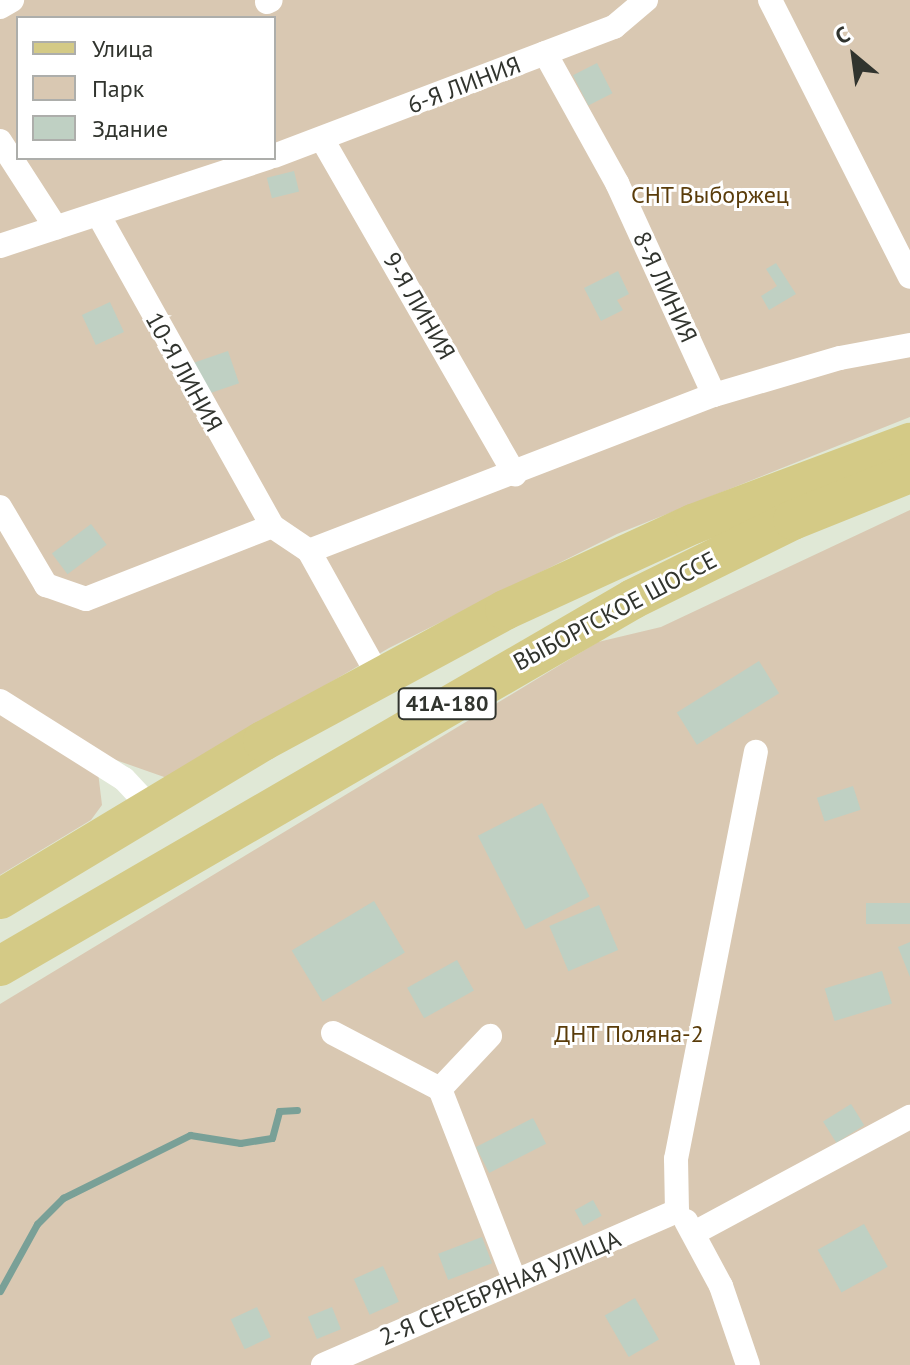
<!DOCTYPE html>
<html>
<head>
<meta charset="utf-8">
<style>
  body { margin:0 }
  #map { position:relative; width:910px; height:1365px; overflow:hidden; background:#e0e8d6; font-family:"PT Sans",sans-serif }
  div>[style] { position:absolute }
  [style*='--x'] { left:calc(var(--x)*1px); top:calc(var(--y)*1px); width:calc(var(--w)*1px); rotate:calc(var(--a)*1deg) }
  .green>* { inset:0; background:#d9c8b2 }
  .stream>* { height:7px; margin:-3.5px; padding:0 3.5px; transform-origin:3.5px; border-radius:3.5px; background:#79a097 }
  .building>* { inset:0; background:#bfd0c3; transform-origin:0 0 }
  .street>* { height:24px; margin:-12px; padding:0 12px; transform-origin:12px; border-radius:12px; background:#fff }
  .primary>* { height:40px; margin:-20px; padding:0 20px; transform-origin:20px; border-radius:20px; background:#d4ca86 }
  span { translate:-50% -50%; white-space:nowrap; text-align:center; line-height:1.15; -webkit-text-stroke:6px #fff; paint-order:stroke }
  .shield-label span { padding:2px 6px; background:#fff; border:2px solid; border-radius:6px; -webkit-text-stroke-width:0 }
  .shield-label { font-size:22px; color:#31342e; font-weight:700 }
  .street-label { font-size:24px; color:#31342e }
  .park-label { font-size:24px; color:#5a3c0a }
  .legend { position:absolute; left:16px; top:16px; width:260px; height:144px; box-sizing:border-box; background:#fff; border:2px solid #adaeab; margin:0; padding:10px 14px; list-style:none; font-size:24px; color:#31342e }
  .legend li { display:flex; align-items:center; gap:16px; height:40px }
  .legend b { width:40px; border:2px solid #adaeab }
  .north { position:absolute; left:814px; top:16px; width:80px; height:80px; -webkit-text-stroke:6px #fff; paint-order:stroke; rotate:331deg; font-size:22px; font-weight:700; line-height:32px; text-align:center; color:#31342e }
  .north::after { content:''; display:block; margin:auto; width:28px; height:36px; background:#31342e; clip-path:polygon(50% 0,100% 100%,50% 72%,0 100%) }
</style>
</head>
<body>
<div id="map">
  <div class="green">
    <i style="clip-path:polygon(evenodd,0 0,910px 0,910px 417px,617px 534px,389px 648px,167px 778px,113px 759px,98px 772px,102px 805px,91px 820px,0 875px,0 0,18px 18px,274px 18px,274px 158px,18px 158px,18px 18px)"></i>
    <i style="clip-path:polygon(910px 510px,910px 1365px,0 1365px,0 1004px,598px 642px,661px 627px)"></i>
  </div>
  <div class="stream">
    <i style="--x:0;--y:1291;--w:77;--a:-61.1"></i>
    <i style="--x:37;--y:1224;--w:37;--a:-45"></i>
    <i style="--x:63;--y:1198;--w:142;--a:-26.4"></i>
    <i style="--x:190;--y:1135;--w:51;--a:9.1"></i>
    <i style="--x:240;--y:1143;--w:32;--a:-9"></i>
    <i style="--x:272;--y:1138;--w:28;--a:-75"></i>
    <i style="--x:279;--y:1111;--w:18;--a:-3"></i>
  </div>
  <div class="building">
    <i style="left:597px;top:63px;width:34px;height:27px;rotate:63deg"></i>
    <i style="left:294px;top:171px;width:21px;height:28px;rotate:76deg"></i>
    <i style="clip-path:polygon(776px 263px,796px 294px,769px 310px,761px 296px,777px 286px,766px 269px)"></i>
    <i style="clip-path:polygon(618px 271px,629px 294px,617px 300px,623px 310px,601px 321px,584px 288px)"></i>
    <i style="left:110px;top:302px;width:33px;height:31px;rotate:65deg"></i>
    <i style="left:228px;top:351px;width:34px;height:37px;rotate:71deg"></i>
    <i style="left:91px;top:524px;width:26px;height:49px;rotate:53deg"></i>
    <i style="left:759px;top:661px;width:38px;height:97px;rotate:58deg"></i>
    <i style="left:853px;top:786px;width:25px;height:38px;rotate:72deg"></i>
    <i style="left:542px;top:803px;width:105px;height:72px;rotate:63deg"></i>
    <i style="left:374px;top:901px;width:60px;height:96px;rotate:59deg"></i>
    <i style="left:910px;top:903px;width:21px;height:44px;rotate:90deg"></i>
    <i style="left:599px;top:905px;width:49px;height:54px;rotate:67deg"></i>
    <i style="clip-path:polygon(910px 942px,910px 977px,898px 947px)"></i>
    <i style="left:457px;top:960px;width:35px;height:57px;rotate:61deg"></i>
    <i style="left:882px;top:971px;width:34px;height:60px;rotate:73deg"></i>
    <i style="left:851px;top:1104px;width:25px;height:33px;rotate:58deg"></i>
    <i style="left:533px;top:1118px;width:29px;height:64px;rotate:63deg"></i>
    <i style="left:593px;top:1200px;width:18px;height:21px;rotate:61deg"></i>
    <i style="left:864px;top:1224px;width:49px;height:53px;rotate:61deg"></i>
    <i style="left:482px;top:1237px;width:28px;height:47px;rotate:69deg"></i>
    <i style="left:383px;top:1266px;width:39px;height:32px;rotate:66deg"></i>
    <i style="left:635px;top:1298px;width:48px;height:35px;rotate:60deg"></i>
    <i style="left:257px;top:1307px;width:33px;height:29px;rotate:65deg"></i>
    <i style="left:332px;top:1307px;width:24px;height:26px;rotate:68deg"></i>
  </div>
  <div class="street">
    <i style="--x:770;--y:0;--w:310;--a:63.2"></i>
    <i style="--x:267;--y:2;--w:4;--a:-27"></i>
    <i style="--x:0;--y:7;--w:14;--a:-30"></i>
    <i style="--x:545;--y:53;--w:149;--a:61"></i>
    <i style="--x:617;--y:183;--w:233;--a:65.4"></i>
    <i style="--x:322;--y:139;--w:387;--a:60.1"></i>
    <i style="--x:0;--y:141;--w:103;--a:57.2"></i>
    <i style="--x:274;--y:156;--w:364;--a:-20.8"></i>
    <i style="--x:614;--y:27;--w:42;--a:-40.2"></i>
    <i style="--x:99;--y:216;--w:355;--a:60.8"></i>
    <i style="--x:0;--y:246;--w:282;--a:-18.2"></i>
    <i style="--x:0;--y:507;--w:91;--a:59.5"></i>
    <i style="--x:46;--y:585;--w:42;--a:19.3"></i>
    <i style="--x:86;--y:599;--w:200;--a:-21.4"></i>
    <i style="--x:272;--y:526;--w:45;--a:34"></i>
    <i style="--x:309;--y:551;--w:434;--a:-21.1"></i>
    <i style="--x:714;--y:395;--w:131;--a:-16.4"></i>
    <i style="--x:840;--y:358;--w:71;--a:-10.5"></i>
    <i style="--x:309;--y:551;--w:144;--a:60.9"></i>
    <i style="--x:0;--y:701;--w:146;--a:32.2"></i>
    <i style="--x:124;--y:779;--w:40;--a:47"></i>
    <i style="--x:333;--y:1033;--w:121;--a:27.6"></i>
    <i style="--x:440;--y:1089;--w:206;--a:68.7"></i>
    <i style="--x:440;--y:1089;--w:73;--a:-46.7"></i>
    <i style="--x:677;--y:1211;--w:52;--a:-91.1"></i>
    <i style="--x:676;--y:1159;--w:415;--a:-78.9"></i>
    <i style="--x:686;--y:1221;--w:74;--a:61.7"></i>
    <i style="--x:721;--y:1286;--w:83;--a:71.1"></i>
    <i style="--x:696;--y:1232;--w:243;--a:-28.3"></i>
    <i style="--x:323;--y:1365;--w:386;--a:-23.5"></i>
  </div>
  <div class="primary">
    <i style="--x:0;--y:899;--w:307;--a:-31"></i>
    <i style="--x:263;--y:741;--w:275;--a:-28.4"></i>
    <i style="--x:505;--y:610;--w:207;--a:-24.6"></i>
    <i style="--x:693;--y:524;--w:232;--a:-20.5"></i>
    <i style="--x:0;--y:966;--w:732;--a:-30.1"></i>
    <i style="--x:633;--y:599;--w:178;--a:-26.3"></i>
    <i style="--x:793;--y:520;--w:126;--a:-21.9"></i>
  </div>
  <div class="shield-label">
    <span style="left:447px;top:704px">41А-180</span>
  </div>
  <div class="street-label">
    <span style="left:464px;top:85px;rotate:-21deg">6-Я ЛИНИЯ</span>
    <span style="left:665px;top:287px;rotate:65deg">8-Я ЛИНИЯ</span>
    <span style="left:419px;top:306px;rotate:60deg">9-Я ЛИНИЯ</span>
    <span style="left:184px;top:372px;rotate:61deg">10-Я ЛИНИЯ</span>
    <span style="left:615px;top:611px;rotate:-28deg">ВЫБОРГСКОЕ ШОССЕ</span>
    <span style="left:500px;top:1288px;rotate:-23deg">2-Я СЕРЕБРЯНАЯ УЛИЦА</span>
  </div>
  <div class="park-label">
    <span style="left:710px;top:195px">СНТ Выборжец</span>
    <span style="left:629px;top:1034px">ДНТ Поляна-2</span>
  </div>
  <ul class="legend">
  <li><b style="height:10px;background:#d4ca86"></b>Улица</li>
  <li><b style="height:22px;background:#d9c8b2"></b>Парк</li>
  <li><b style="height:22px;background:#bfd0c3"></b>Здание</li>
  </ul>
  <div class="north">С</div>
</div>
</body>
</html>
